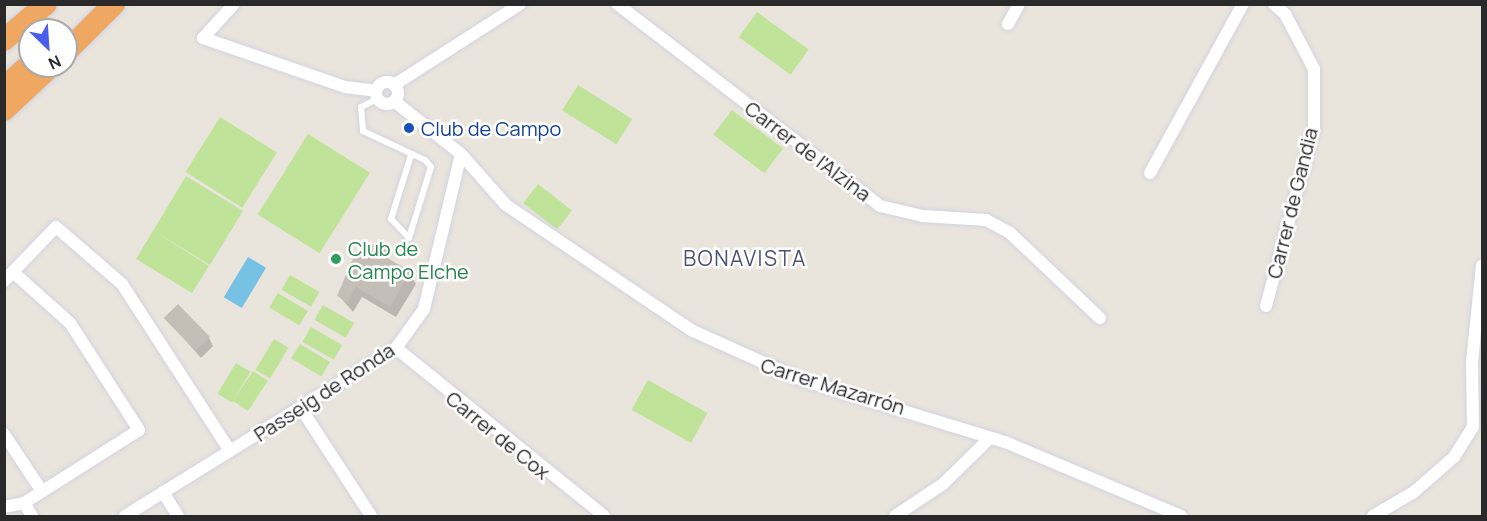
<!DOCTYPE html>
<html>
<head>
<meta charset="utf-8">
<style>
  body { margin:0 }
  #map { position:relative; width:1487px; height:521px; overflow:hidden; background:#eae5dc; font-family:Manrope,sans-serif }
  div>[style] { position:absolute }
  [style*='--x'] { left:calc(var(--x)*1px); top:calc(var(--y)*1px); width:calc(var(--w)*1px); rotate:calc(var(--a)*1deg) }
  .pitch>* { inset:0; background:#bfe399; transform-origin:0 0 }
  .water>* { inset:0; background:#77c1e4; transform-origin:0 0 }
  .shadow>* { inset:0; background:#0003 }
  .building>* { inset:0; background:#c3bfb7; transform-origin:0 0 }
  .roads { filter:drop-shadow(0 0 2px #d1d3e1) drop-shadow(0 0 2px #d1d3e1) }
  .service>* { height:6px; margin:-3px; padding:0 3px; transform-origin:3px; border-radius:3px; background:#fff }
  .minor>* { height:12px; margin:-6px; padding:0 6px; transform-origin:6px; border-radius:6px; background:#fff }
  .minor>.ring { margin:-6px; padding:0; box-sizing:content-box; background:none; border:12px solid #fff; border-radius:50% }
  .motorway>* { height:22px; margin:-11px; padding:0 11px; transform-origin:11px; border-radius:11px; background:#f0a761 }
  .dots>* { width:16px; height:16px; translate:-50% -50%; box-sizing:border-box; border:3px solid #fff; border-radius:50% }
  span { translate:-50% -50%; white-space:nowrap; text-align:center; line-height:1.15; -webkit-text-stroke:5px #fff; paint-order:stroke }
  .transit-label { font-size:20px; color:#164399 }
  .left { translate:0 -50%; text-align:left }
  .street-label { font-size:20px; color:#292929 }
  .leisure-label { font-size:20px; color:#27864d }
  .neighbourhood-label { font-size:21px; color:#4d5276; letter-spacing:1.5px }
  .frame { position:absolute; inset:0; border:6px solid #292929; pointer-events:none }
  .north { position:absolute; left:18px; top:18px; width:60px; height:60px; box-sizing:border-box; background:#fff; border:2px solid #a9a9a9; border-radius:50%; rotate:155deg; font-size:16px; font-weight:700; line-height:24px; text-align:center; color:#292929 }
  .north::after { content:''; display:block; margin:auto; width:21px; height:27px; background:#495eea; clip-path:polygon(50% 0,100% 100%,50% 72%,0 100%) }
</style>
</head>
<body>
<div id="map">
  <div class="pitch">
    <i style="left:757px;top:12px;width:64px;height:31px;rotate:36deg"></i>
    <i style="left:578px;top:85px;width:64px;height:30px;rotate:32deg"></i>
    <i style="left:732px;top:110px;width:64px;height:31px;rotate:37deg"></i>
    <i style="left:220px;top:117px;width:67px;height:65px;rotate:32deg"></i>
    <i style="left:308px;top:134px;width:73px;height:95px;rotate:32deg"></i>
    <i style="clip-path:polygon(186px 176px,243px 211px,210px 265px,154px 231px,209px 266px,192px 293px,136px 259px)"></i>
    <i style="left:538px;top:184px;width:43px;height:24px;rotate:38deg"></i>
    <i style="left:290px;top:275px;width:34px;height:17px;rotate:30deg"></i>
    <i style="left:278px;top:293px;width:35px;height:17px;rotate:31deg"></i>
    <i style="left:323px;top:305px;width:36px;height:17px;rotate:30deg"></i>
    <i style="left:311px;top:327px;width:36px;height:17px;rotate:30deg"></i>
    <i style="left:274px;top:339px;width:17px;height:36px;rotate:31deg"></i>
    <i style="left:300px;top:344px;width:35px;height:17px;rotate:31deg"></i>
    <i style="left:236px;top:363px;width:17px;height:36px;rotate:31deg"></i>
    <i style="left:253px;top:371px;width:18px;height:36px;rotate:34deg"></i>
    <i style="left:648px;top:380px;width:68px;height:34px;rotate:29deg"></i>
  </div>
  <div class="water">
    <i style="left:248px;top:257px;width:21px;height:47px;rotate:31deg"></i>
  </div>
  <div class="shadow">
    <i style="clip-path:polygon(382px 240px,388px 251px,384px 258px,409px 272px,416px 284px,396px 317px,362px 297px,353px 312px,339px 296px,362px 251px)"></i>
    <i style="clip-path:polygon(166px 318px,209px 338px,213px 346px,201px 358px)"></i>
  </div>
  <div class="building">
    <i style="clip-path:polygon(383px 238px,375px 251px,410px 271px,390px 307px,356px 287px,347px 302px,337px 296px,354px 256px)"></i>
    <i style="left:178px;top:304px;width:46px;height:20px;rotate:46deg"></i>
  </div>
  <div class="roads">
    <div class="service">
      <i style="--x:377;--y:99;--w:18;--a:153"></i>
      <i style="--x:361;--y:107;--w:24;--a:85"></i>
      <i style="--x:363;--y:131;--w:68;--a:25.1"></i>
      <i style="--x:425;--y:160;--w:9;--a:49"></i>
      <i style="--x:431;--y:167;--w:74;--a:107.2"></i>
      <i style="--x:409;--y:238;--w:26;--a:-133"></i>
      <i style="--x:391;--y:219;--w:67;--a:-72.6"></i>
    </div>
    <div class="minor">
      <i style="--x:234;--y:4;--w:46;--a:132.4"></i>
      <i style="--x:203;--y:38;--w:150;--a:19"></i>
      <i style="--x:345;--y:87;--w:31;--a:7"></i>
      <i style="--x:617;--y:4;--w:332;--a:37.5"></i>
      <i style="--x:880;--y:206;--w:44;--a:13.1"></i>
      <i style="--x:923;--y:216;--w:63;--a:3.6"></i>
      <i style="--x:986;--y:220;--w:27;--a:28"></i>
      <i style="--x:1010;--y:233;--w:124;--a:43.4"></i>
      <i style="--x:1008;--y:24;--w:23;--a:-61"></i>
      <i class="ring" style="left:376px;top:82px;width:10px;height:10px"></i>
      <i style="--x:394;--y:85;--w:150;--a:-32.7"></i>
      <i style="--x:394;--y:101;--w:85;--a:38.3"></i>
      <i style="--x:461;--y:154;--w:68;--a:48.6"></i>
      <i style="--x:506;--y:205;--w:225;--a:34"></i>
      <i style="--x:693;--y:331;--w:120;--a:24.2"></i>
      <i style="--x:802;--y:380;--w:212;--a:17"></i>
      <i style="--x:1005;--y:442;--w:191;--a:22.8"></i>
      <i style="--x:1150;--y:173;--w:193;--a:-61.2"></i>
      <i style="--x:4;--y:281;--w:75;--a:-46.1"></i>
      <i style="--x:56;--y:227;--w:87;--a:40.8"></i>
      <i style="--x:122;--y:284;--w:199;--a:57.1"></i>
      <i style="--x:1266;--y:306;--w:184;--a:-74.9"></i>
      <i style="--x:1314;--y:128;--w:59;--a:-90"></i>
      <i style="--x:1314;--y:69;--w:62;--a:-117.8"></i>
      <i style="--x:1285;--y:14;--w:15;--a:-138"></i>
      <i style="--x:396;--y:348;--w:267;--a:38.9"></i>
      <i style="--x:302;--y:410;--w:126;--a:56.9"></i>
      <i style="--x:4;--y:434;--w:67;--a:56.5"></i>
      <i style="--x:163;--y:492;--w:28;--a:58"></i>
      <i style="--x:24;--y:503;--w:15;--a:58"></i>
      <i style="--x:4;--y:507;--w:20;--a:-11"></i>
      <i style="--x:24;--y:503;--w:136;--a:-32.4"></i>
      <i style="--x:139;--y:430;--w:127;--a:-122.8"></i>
      <i style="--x:70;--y:323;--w:75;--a:-138.2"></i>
      <i style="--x:125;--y:516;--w:319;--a:-31.8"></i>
      <i style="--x:396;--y:348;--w:48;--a:-54.3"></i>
      <i style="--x:424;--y:309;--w:159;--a:-76.6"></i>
      <i style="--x:895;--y:516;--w:58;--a:-33.7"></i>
      <i style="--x:943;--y:484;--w:66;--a:-44.4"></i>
      <i style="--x:1373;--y:516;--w:48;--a:-30.3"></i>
      <i style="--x:1414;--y:492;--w:53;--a:-41.2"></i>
      <i style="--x:1454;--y:457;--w:36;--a:-58"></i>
      <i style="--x:1473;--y:427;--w:65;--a:-90.9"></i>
      <i style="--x:1472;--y:362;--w:97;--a:-84.1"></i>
    </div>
    <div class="motorway">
      <i style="--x:4;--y:40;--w:55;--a:-40.6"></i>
      <i style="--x:66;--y:52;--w:68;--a:-45"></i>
      <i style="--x:4;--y:87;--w:35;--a:-41"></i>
      <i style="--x:4;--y:110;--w:64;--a:-43.1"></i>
    </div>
  </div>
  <div class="dots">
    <i style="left:409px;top:128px;background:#1a4fb4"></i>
    <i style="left:336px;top:259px;background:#2e9e5b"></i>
  </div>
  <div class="transit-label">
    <span class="left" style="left:421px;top:128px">Club de Campo</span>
  </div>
  <div class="street-label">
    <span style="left:808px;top:151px;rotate:37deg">Carrer de l'Alzina</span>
    <span style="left:1292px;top:203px;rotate:-76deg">Carrer de Gandia</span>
    <span style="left:833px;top:386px;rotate:17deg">Carrer Mazarrón</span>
    <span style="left:324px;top:392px;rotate:-33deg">Passeig de Ronda</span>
    <span style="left:498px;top:435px;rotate:39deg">Carrer de Cox</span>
  </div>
  <div class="leisure-label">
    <span class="left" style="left:348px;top:260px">Club de<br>Campo Elche</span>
  </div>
  <div class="neighbourhood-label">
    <span style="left:745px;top:258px">BONAVISTA</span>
  </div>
  <div class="frame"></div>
  <div class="north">N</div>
</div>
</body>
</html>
